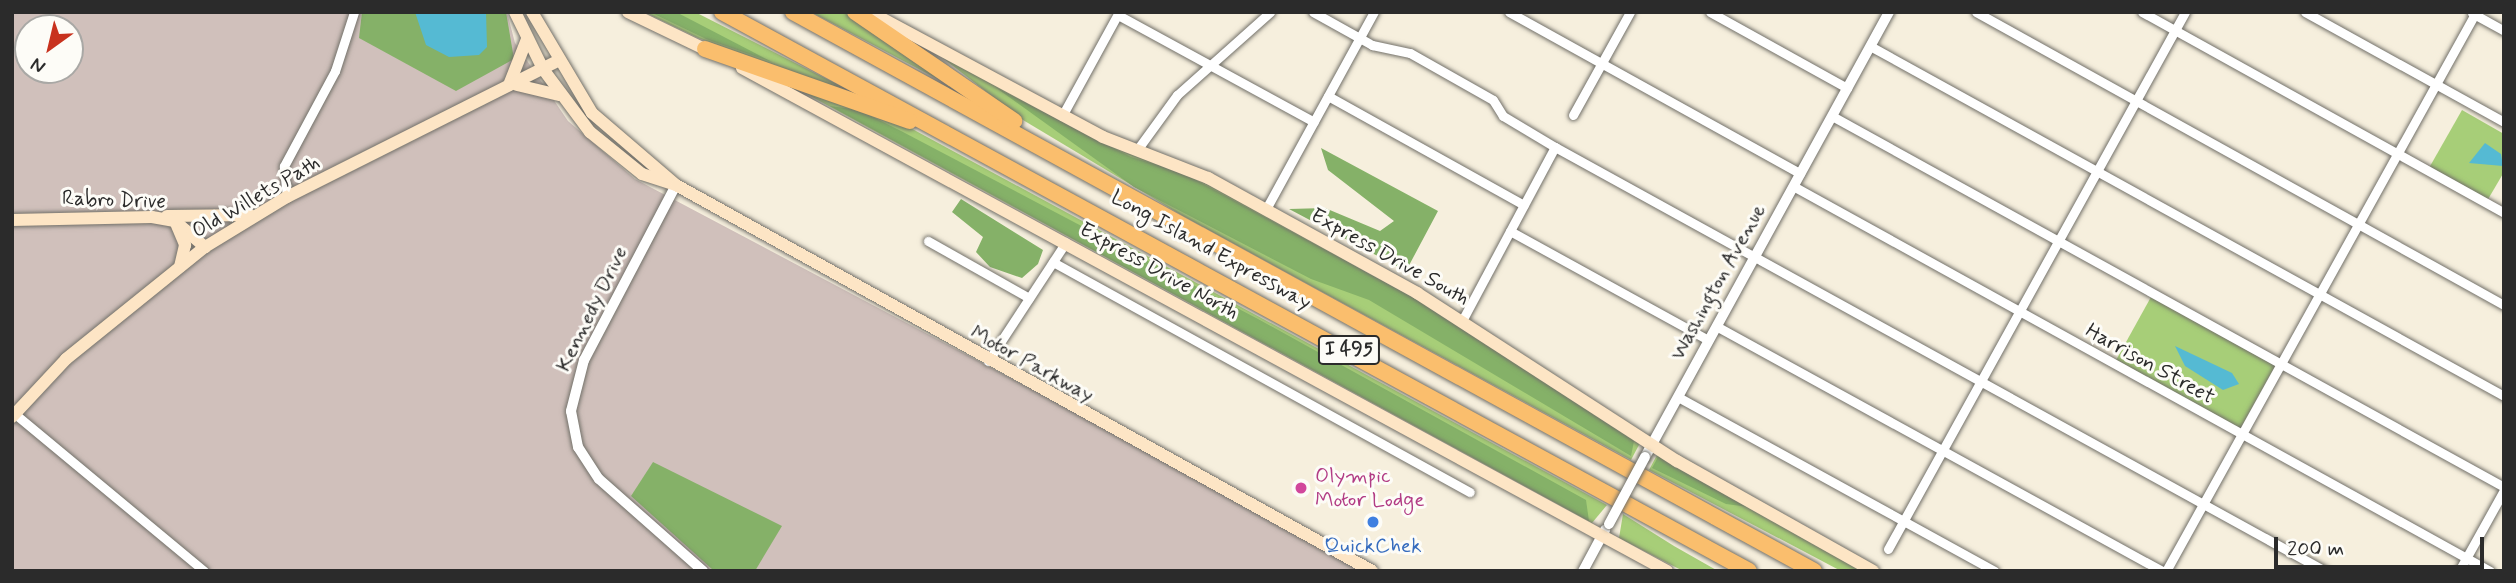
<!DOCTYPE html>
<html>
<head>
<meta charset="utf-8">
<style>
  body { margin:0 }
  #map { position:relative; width:2516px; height:583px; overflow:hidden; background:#f6efdd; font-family:Mynerve,sans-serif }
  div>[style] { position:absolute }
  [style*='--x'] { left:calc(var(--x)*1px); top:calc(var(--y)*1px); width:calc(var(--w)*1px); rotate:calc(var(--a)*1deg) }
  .industrial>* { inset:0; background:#d0c0bb }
  .green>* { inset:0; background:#a7ce78; transform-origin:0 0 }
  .forest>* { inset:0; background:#85b168 }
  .water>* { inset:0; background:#55bad3 }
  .roads { filter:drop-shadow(0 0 2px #727069) drop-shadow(0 0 2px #727069) }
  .minor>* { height:9px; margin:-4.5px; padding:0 4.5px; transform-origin:4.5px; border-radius:4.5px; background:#fff }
  .tertiary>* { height:10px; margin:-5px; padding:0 5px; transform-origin:5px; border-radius:5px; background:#fff }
  .secondary>* { height:12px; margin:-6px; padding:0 6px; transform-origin:6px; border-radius:6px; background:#fde5c5 }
  .motorway>* { height:16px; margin:-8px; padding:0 8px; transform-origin:8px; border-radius:8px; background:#fabe6d }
  .bridges { filter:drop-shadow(0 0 2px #727069) drop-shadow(0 0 2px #727069) }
  .tertiary-bridge>* { height:10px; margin:-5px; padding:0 5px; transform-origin:5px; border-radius:5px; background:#fff }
  .dots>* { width:19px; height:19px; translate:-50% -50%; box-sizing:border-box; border:4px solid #fdfcf7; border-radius:50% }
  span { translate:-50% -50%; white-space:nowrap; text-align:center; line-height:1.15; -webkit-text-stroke:6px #fdfcf7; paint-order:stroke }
  .shield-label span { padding:2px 5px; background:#fdfcf7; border:2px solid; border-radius:5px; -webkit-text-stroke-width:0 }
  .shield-label { font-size:19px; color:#2b2b2b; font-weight:700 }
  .street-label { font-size:21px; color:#2b2b2b }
  .hotel-label { font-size:21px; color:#b23c85 }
  .left { translate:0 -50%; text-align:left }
  .shop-label { font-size:21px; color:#366cbe }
  .frame { position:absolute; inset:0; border:14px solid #2b2b2b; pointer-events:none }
  .north { position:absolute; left:14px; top:14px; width:70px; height:70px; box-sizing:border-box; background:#fdfcf7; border:2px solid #a9a8a5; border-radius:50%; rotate:214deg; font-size:19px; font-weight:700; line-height:28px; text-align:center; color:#2b2b2b }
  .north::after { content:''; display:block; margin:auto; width:24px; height:32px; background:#c8321e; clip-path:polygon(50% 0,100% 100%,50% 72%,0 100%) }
  .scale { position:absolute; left:2274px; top:537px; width:210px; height:32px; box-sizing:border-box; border:4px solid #2b2b2b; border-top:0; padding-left:9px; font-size:21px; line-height:24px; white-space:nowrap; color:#2b2b2b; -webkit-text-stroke:5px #fdfcf7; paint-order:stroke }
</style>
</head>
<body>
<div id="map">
  <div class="industrial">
    <i style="clip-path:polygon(evenodd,12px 12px,507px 12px,515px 43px,568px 121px,635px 179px,1375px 571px,12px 571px,12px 12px,28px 28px,70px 28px,70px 70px,28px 70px,28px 28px)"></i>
  </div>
  <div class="green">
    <i style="clip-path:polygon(644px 12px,695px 12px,866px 99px,698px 38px)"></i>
    <i style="clip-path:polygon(811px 12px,850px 12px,947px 84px)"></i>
    <i style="clip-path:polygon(926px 45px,1289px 225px,1640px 443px,1631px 460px,1183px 216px,1023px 120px)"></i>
    <i style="clip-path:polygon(783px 81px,905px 125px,1607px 505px,1592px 523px)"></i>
    <i style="clip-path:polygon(2462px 110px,2504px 134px,2504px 172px,2487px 201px,2429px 168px)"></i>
    <i style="left:2151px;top:297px;width:142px;height:72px;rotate:29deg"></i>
    <i style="clip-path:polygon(1658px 453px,1867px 571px,1841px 571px,1649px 470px)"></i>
    <i style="clip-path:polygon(1623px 514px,1674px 546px,1718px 571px,1683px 571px,1619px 538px)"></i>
  </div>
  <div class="forest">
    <i style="clip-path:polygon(362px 12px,506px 12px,514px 59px,456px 91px,359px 38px)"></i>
    <i style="clip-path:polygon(650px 12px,676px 12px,772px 62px,706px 39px)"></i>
    <i style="clip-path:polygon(995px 87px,1131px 157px,1181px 172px,1459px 322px,1634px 441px,1631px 456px,1369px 300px,1311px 279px,1134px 187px)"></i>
    <i style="clip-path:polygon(830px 106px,859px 110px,903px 132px,1258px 319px,1586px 500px,1589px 521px)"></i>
    <i style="clip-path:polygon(1321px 148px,1438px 211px,1406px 271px,1289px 209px,1325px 208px,1380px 231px,1394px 221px,1328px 170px)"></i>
    <i style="clip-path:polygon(961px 199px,1043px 250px,1038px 264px,1022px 278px,990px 267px,976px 252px,983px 237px,952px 212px)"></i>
    <i style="clip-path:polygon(1659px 455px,1749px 507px,1726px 504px,1652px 468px)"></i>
    <i style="clip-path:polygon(653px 462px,782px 526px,755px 571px,714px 571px,631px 496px)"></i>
  </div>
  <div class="water">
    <i style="clip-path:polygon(415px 12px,486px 12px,487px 47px,479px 55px,449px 57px,426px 45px)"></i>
    <i style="clip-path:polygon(2485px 143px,2501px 154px,2503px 166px,2469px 163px)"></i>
    <i style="clip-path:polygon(2175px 346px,2232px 373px,2239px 384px,2223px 390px,2185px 366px)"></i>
  </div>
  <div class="roads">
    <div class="minor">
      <i style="--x:1313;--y:12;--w:68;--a:29.2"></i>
      <i style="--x:1372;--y:45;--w:39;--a:12"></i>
      <i style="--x:1410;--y:53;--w:95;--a:29.5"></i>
      <i style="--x:1493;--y:100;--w:19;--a:58"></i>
      <i style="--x:1503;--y:116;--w:61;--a:30.8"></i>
      <i style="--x:1555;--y:147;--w:879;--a:28.84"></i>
      <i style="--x:1509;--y:12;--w:333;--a:29"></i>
      <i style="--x:1710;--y:12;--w:157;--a:29"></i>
      <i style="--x:1976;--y:12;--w:604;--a:29.03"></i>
      <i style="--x:2142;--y:12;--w:414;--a:29"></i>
      <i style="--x:2305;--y:12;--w:227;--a:28.9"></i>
      <i style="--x:2472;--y:13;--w:37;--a:29"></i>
      <i style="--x:1118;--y:15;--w:223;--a:28.6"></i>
      <i style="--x:1870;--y:46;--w:724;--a:28.9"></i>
      <i style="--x:1328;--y:96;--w:224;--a:29.1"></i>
      <i style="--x:1573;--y:115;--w:118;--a:-61"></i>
      <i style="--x:1062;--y:116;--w:119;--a:-61.3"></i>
      <i style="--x:1832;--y:116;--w:768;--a:28.9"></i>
      <i style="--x:1137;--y:150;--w:68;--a:-54"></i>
      <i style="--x:1177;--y:95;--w:125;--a:-41.7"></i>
      <i style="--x:1793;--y:186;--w:796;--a:28.91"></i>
      <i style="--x:287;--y:197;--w:31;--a:-96"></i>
      <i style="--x:284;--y:166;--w:108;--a:-61.8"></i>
      <i style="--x:335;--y:71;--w:62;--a:-72.1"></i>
      <i style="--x:1266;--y:209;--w:225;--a:-61.3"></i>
      <i style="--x:1510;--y:231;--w:226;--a:28.8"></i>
      <i style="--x:928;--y:241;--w:116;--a:29.4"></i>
      <i style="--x:1053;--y:262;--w:476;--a:28.9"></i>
      <i style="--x:1463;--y:319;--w:195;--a:-61.9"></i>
      <i style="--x:1716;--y:326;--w:509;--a:28.78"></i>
      <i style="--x:988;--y:361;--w:142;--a:-56.8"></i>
      <i style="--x:1678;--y:397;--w:361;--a:28.8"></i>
      <i style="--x:15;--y:414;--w:246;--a:39.7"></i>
      <i style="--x:1888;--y:549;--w:614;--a:-61.05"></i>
      <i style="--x:2166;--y:571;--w:639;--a:-60.99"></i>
      <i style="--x:2459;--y:571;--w:93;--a:-60.9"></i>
    </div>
    <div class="tertiary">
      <i style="--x:676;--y:185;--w:198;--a:117.7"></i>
      <i style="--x:584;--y:360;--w:53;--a:104.3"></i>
      <i style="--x:571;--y:411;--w:37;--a:79"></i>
      <i style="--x:578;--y:447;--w:38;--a:57"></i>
      <i style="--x:599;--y:479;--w:139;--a:41.5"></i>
      <i style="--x:1645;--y:457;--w:508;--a:-61.26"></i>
      <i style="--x:1583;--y:571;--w:47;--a:-61.8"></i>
    </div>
    <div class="secondary">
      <i style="--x:515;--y:12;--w:64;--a:63.8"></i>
      <i style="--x:543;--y:69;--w:79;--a:53.3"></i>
      <i style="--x:590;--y:132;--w:67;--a:38.9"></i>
      <i style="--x:642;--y:174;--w:35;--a:18"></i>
      <i style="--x:532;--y:12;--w:117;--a:59.3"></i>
      <i style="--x:592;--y:113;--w:111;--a:40.6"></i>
      <i style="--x:676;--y:185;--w:796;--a:29.01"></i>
      <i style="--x:628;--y:12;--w:94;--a:25.8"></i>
      <i style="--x:870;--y:12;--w:264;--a:28.2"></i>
      <i style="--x:1103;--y:137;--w:113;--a:21.3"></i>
      <i style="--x:1208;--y:178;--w:239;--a:28.8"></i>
      <i style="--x:1417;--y:293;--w:310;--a:32.9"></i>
      <i style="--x:1677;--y:461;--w:225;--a:29.3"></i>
      <i style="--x:742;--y:68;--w:1053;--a:28.54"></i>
      <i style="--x:509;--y:85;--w:49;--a:-68.6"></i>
      <i style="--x:517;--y:85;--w:43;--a:13.4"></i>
      <i style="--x:167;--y:216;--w:83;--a:-0.7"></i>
      <i style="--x:12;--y:220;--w:140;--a:-1.2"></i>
      <i style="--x:152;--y:217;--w:23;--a:10"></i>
      <i style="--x:175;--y:221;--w:40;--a:41"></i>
      <i style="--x:175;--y:221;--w:26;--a:67"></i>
      <i style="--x:185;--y:245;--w:22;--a:103"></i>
      <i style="--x:12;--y:417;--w:79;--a:-47"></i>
      <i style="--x:66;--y:359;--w:179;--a:-38.9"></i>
      <i style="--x:205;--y:247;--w:96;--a:-31.4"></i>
      <i style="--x:287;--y:197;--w:301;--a:-26.7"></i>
    </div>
    <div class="motorway">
      <i style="--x:722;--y:12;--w:1169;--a:28.56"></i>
      <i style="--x:793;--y:12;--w:1164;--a:28.7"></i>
      <i style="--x:855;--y:12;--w:193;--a:34.4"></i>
      <i style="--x:705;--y:49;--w:217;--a:19.4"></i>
    </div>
  </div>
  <div class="bridges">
    <div class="tertiary-bridge">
      <i style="--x:1609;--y:524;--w:76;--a:-61.8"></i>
    </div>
  </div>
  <div class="dots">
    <i style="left:1301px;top:488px;background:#d1479c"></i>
    <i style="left:1373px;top:522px;background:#3f7fe0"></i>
  </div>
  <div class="shield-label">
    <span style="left:1349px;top:350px">I 495</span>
  </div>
  <div class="street-label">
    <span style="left:256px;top:197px;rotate:-30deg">Old Willets Path</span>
    <span style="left:114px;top:200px;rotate:2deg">Rabro Drive</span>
    <span style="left:1211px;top:250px;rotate:29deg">Long Island Expressway</span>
    <span style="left:1390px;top:257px;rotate:29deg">Express Drive South</span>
    <span style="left:1159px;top:271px;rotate:29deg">Express Drive North</span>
    <span style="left:1718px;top:282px;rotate:-61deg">Washington Avenue</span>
    <span style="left:592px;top:309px;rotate:-64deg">Kennedy Drive</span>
    <span style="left:1032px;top:364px;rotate:29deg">Motor Parkway</span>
    <span style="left:2150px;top:364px;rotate:29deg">Harrison Street</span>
  </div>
  <div class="hotel-label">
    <span class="left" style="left:1315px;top:488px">Olympic<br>Motor Lodge</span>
  </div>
  <div class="shop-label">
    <span style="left:1373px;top:546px">QuickChek</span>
  </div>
  <div class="frame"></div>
  <div class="north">N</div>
  <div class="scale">200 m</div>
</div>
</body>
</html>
